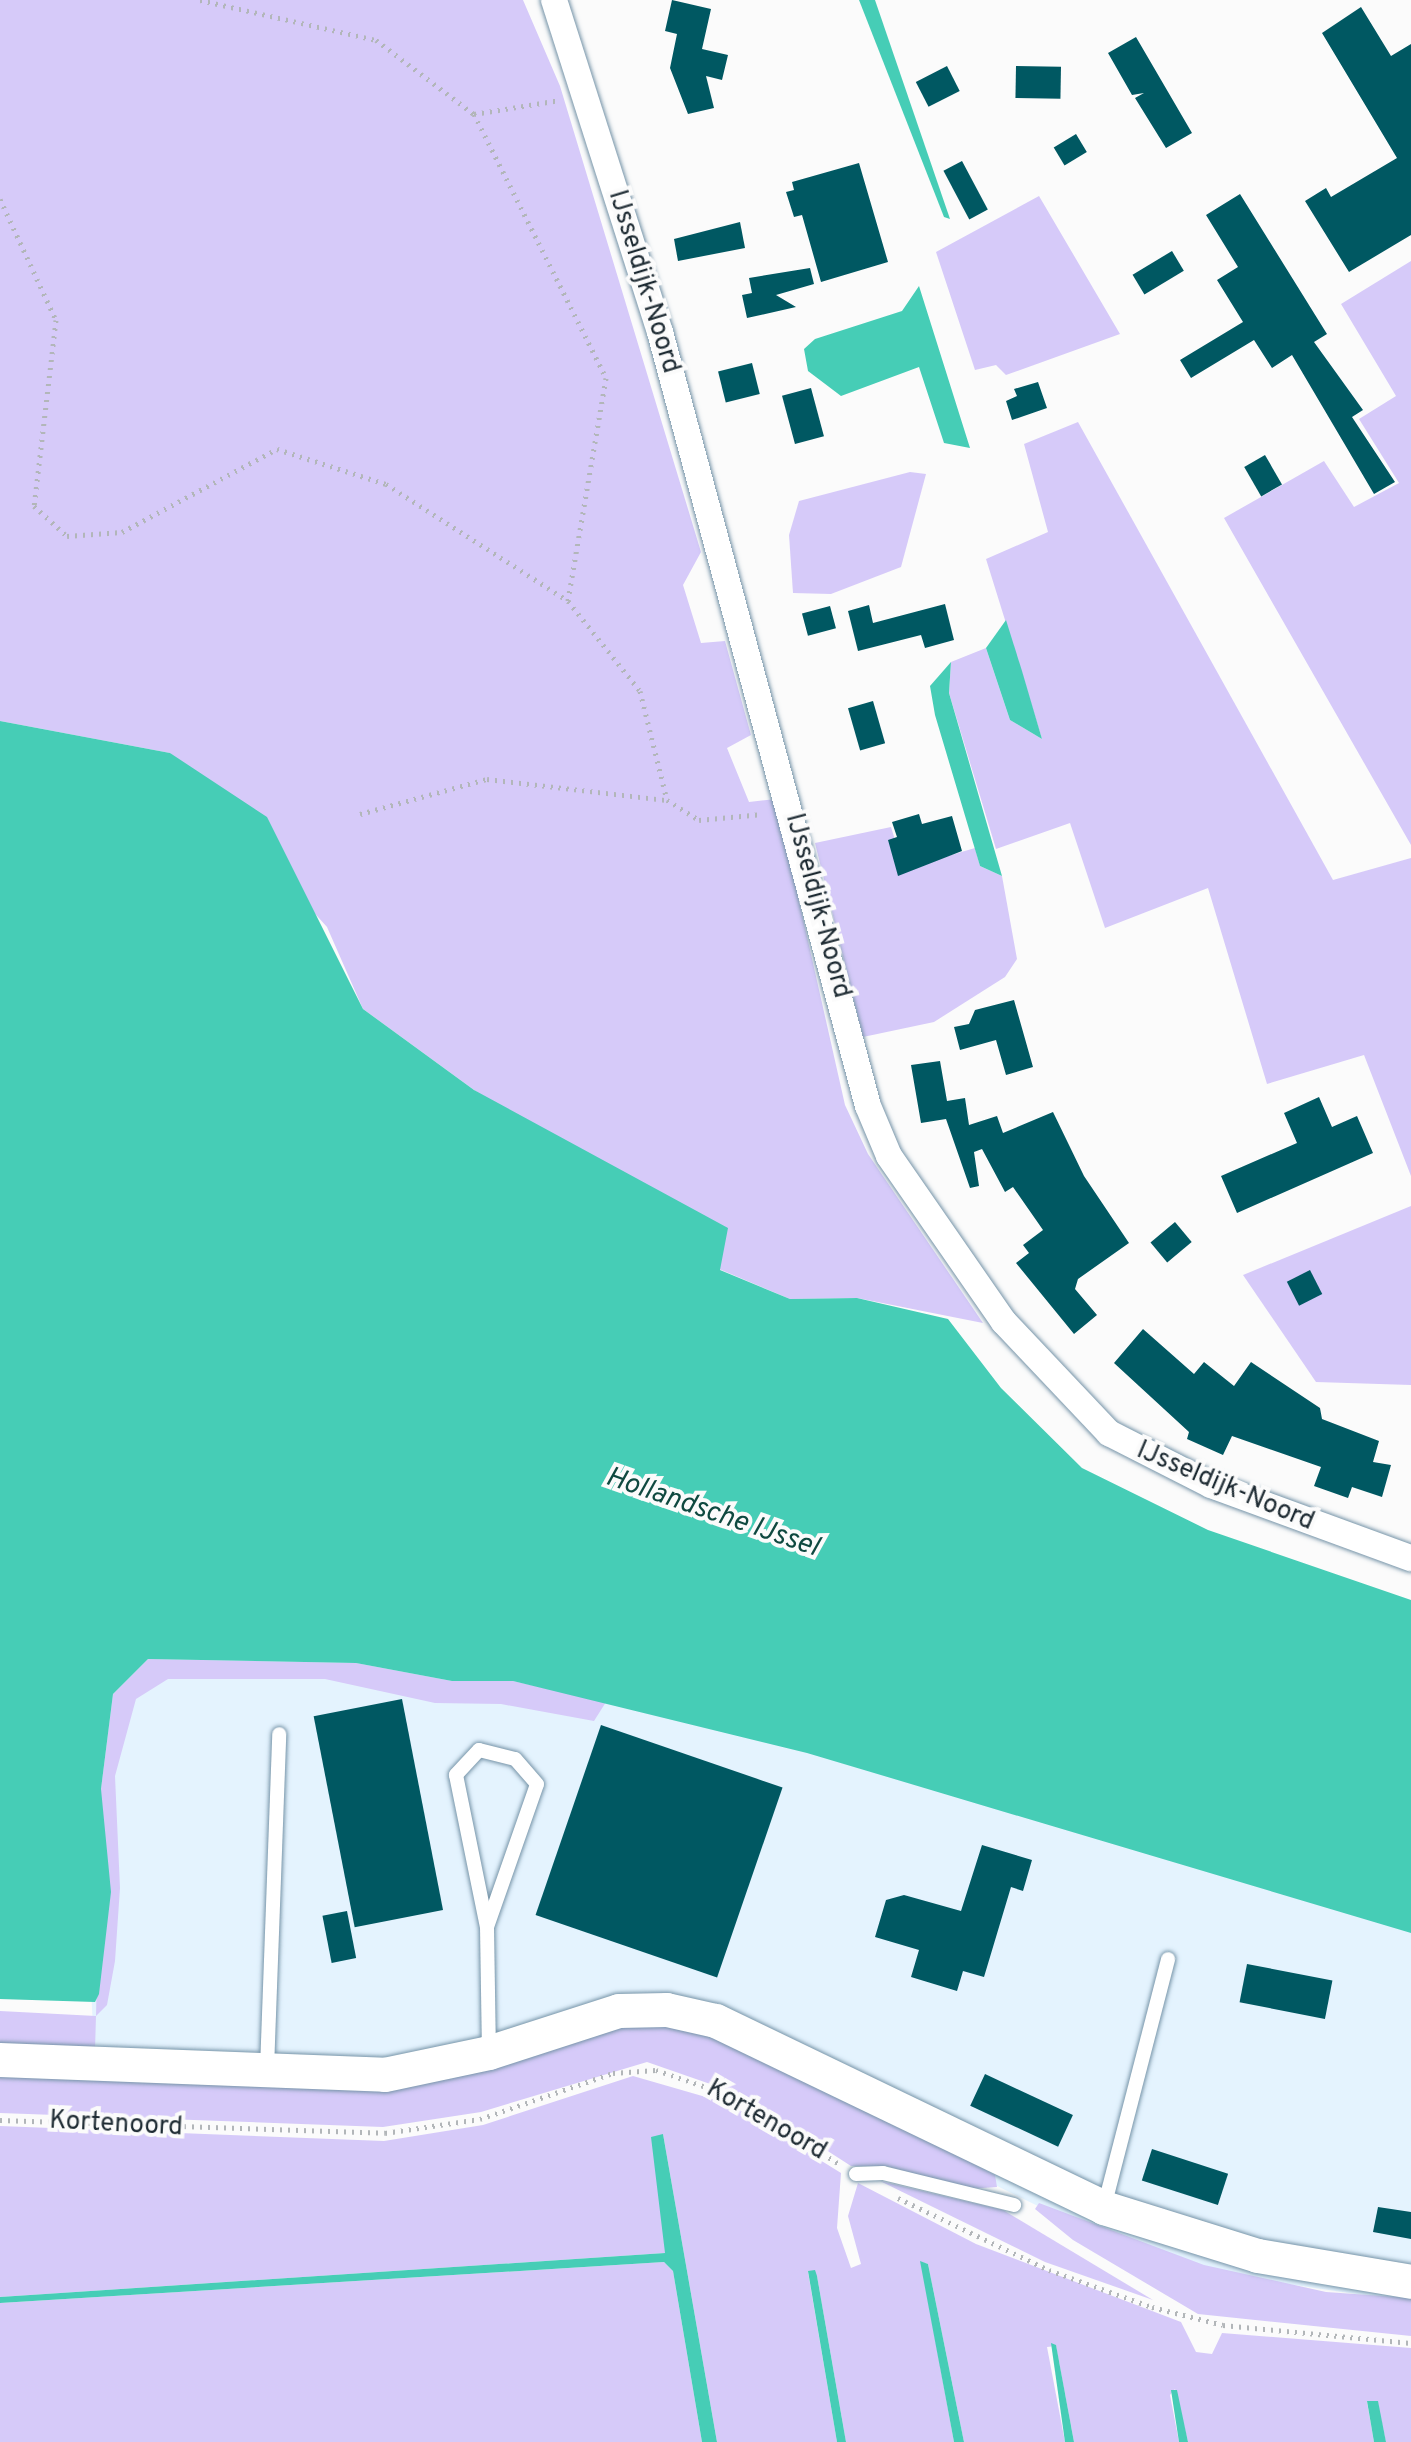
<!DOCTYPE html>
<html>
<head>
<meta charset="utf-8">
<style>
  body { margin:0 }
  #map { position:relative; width:1411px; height:2442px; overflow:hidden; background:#fbfbfb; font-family:Overpass,sans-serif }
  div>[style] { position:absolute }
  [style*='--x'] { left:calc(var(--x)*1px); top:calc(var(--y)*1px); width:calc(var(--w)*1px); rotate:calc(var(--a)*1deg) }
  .built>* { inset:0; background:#e4f3fe }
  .green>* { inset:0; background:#d6caf9 }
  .water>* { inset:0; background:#46cdb6 }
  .building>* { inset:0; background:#005862; transform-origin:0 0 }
  .path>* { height:5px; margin-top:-2.5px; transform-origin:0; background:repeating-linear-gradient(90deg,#b2b6b9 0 2px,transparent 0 8px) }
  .roads { filter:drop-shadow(0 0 2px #7694a8) drop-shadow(0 0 2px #7694a8) }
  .service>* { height:14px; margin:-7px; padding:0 7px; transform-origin:7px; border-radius:7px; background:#fff }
  .minor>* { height:26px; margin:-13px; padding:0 13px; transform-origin:13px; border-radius:13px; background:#fff }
  .tertiary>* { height:34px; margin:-17px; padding:0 17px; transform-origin:17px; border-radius:17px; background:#fff }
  span { translate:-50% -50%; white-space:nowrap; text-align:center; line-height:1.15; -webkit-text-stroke:8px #fbfbfb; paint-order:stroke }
  .street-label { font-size:26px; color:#1d2a32 }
  .water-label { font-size:28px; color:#0f4940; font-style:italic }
</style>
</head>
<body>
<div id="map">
  <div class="built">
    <i style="clip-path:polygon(73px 1633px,453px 1649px,1411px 1914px,1411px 2302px,1199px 2271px,1046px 2210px,688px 2034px,380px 2104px,96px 2087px)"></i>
  </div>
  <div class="green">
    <i style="clip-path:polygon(0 0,523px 0,560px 86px,701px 552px,683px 585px,701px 643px,725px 641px,751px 735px,727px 748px,749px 802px,776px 799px,845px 1105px,868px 1154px,983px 1323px,857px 1298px,790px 1299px,719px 1269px,363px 1009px,327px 927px,170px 753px,0 721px)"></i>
    <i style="clip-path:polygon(1039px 196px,1120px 334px,1006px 375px,996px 365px,975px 370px,936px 252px)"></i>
    <i style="clip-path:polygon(1411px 261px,1411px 845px,1224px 518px,1324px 461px,1354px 507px,1399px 483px,1359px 419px,1396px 396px,1341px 304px)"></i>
    <i style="clip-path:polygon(1078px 422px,1333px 880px,1411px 858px,1411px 1176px,1364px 1055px,1267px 1084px,1208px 888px,1105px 928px,1070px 823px,996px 849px,949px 693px,951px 662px,986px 648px,1010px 720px,1042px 739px,986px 559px,1048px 532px,1024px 444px)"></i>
    <i style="clip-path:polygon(910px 472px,926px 474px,901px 567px,831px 594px,793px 593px,789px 535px,799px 501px)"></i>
    <i style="clip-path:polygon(891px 827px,904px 869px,975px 848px,980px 866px,1002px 876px,1017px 959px,1005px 977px,934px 1022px,863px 1037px,815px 843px)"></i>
    <i style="clip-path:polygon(1411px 1206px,1411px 1385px,1316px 1382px,1243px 1275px)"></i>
    <i style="clip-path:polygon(148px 1659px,356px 1663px,452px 1681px,513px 1681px,606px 1702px,594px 1721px,501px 1704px,435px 1703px,325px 1679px,168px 1679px,136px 1699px,115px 1776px,120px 1888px,115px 1961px,107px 2005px,96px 2016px,95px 2050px,0 2046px,0 2011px,96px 2016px,101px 1789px,113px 1694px)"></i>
    <i style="clip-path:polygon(626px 2024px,689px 2028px,858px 2102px,995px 2175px,997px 2187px,968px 2189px,886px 2166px,851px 2166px,739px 2094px,647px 2062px,481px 2112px,383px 2127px,0 2113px,0 2072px,385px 2089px,457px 2077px)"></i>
    <i style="clip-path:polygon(633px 2076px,730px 2104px,841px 2173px,837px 2228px,851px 2268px,861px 2264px,848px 2216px,858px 2183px,976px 2244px,1181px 2322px,1196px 2352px,1212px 2354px,1222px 2333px,1411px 2348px,1411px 2442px,1386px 2442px,1377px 2401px,1367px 2402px,1374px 2442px,1188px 2442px,1175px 2389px,1170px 2395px,1179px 2442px,1074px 2442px,1056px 2346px,1047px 2347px,1065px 2442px,964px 2442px,928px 2264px,921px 2262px,954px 2442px,846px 2442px,817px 2276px,808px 2272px,837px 2442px,717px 2442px,663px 2134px,665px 2253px,0 2297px,0 2126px,384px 2141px,483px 2125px)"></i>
    <i style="clip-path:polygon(880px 2181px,1003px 2210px,1153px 2300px,1045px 2262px)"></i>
    <i style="clip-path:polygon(1039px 2203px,1204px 2265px,1326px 2292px,1411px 2298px,1411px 2336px,1198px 2314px,1073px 2240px,1035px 2209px)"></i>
    <i style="clip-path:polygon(664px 2262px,673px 2271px,702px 2442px,0 2442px,0 2303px)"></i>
  </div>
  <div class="water">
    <i style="clip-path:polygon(859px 0,875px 0,950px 219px,944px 217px)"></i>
    <i style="clip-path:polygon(919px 286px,970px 448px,944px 443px,919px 367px,841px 396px,808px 371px,804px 349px,815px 339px,902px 311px)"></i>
    <i style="clip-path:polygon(1006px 620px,1022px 671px,1042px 739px,1010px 720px,986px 648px)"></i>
    <i style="clip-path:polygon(951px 662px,949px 693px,1002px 876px,980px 866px,935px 715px,930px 686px)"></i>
    <i style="clip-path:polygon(0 721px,170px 753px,267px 817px,363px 1009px,474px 1090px,728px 1228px,720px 1270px,790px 1299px,857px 1298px,948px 1319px,1001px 1388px,1082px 1468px,1208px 1530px,1411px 1600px,1411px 1933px,807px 1753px,513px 1681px,452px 1681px,356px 1663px,148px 1659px,113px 1694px,101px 1789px,111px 1892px,99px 1994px,95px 2002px,0 1999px)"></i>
    <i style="clip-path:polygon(663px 2134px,717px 2442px,702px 2442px,673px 2271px,664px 2262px,0 2303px,0 2297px,665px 2253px,651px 2137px)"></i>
    <i style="clip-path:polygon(920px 2261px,928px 2264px,964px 2442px,954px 2442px)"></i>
    <i style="clip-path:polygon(815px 2270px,817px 2276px,846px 2442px,837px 2442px,808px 2271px)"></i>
    <i style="clip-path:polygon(1051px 2343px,1056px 2345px,1074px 2442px,1065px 2442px)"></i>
    <i style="clip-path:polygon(1171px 2390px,1177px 2390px,1188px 2442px,1179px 2442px)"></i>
    <i style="clip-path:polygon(1367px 2401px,1378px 2401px,1386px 2442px,1374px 2442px)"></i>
  </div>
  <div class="building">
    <i style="clip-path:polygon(672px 0,711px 9px,702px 49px,728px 55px,722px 80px,706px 76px,714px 108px,688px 114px,670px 68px,677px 34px,665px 31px)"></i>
    <i style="clip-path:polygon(1361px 7px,1391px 56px,1411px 44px,1411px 235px,1349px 272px,1305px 201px,1326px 188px,1331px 197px,1397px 158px,1322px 33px)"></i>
    <i style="clip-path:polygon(1136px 37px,1192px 133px,1166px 148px,1135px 98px,1144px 93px,1132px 95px,1108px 53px)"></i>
    <i style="left:947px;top:66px;width:28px;height:35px;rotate:63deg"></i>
    <i style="left:1016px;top:66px;width:45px;height:32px;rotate:1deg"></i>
    <i style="left:1076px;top:134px;width:21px;height:26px;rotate:59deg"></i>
    <i style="left:962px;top:161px;width:55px;height:21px;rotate:62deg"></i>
    <i style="clip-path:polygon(859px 163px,888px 262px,821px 282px,802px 215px,794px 217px,786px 192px,794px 190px,792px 182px)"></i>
    <i style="clip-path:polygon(1240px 194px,1327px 334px,1314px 342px,1363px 410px,1352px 417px,1395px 482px,1374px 494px,1292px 355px,1272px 368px,1254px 340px,1191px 378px,1180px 360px,1243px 322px,1217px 280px,1238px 267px,1206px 215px)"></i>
    <i style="clip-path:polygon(740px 222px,745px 248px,678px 261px,674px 239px)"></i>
    <i style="left:1172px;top:251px;width:23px;height:46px;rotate:59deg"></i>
    <i style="clip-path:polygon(810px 268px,814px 284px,776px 295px,796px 307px,747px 318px,742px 295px,752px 293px,749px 278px)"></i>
    <i style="left:752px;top:363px;width:32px;height:35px;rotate:76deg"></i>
    <i style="clip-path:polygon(1038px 382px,1047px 408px,1012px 420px,1006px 401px,1017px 396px,1014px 389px)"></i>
    <i style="left:811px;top:388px;width:50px;height:30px;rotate:75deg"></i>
    <i style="left:1265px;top:455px;width:34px;height:24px;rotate:60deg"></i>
    <i style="clip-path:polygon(945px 604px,954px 640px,925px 648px,921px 635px,858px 651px,848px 611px,869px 605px,873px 623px)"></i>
    <i style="left:830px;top:606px;width:23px;height:29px;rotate:75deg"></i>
    <i style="left:873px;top:701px;width:44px;height:26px;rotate:74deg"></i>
    <i style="clip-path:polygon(919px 814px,922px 824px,952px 816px,962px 851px,898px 876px,888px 840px,897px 837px,892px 822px)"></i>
    <i style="clip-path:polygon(1014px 1000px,1033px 1067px,1006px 1075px,996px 1040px,960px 1050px,954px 1027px,969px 1024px,975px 1010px)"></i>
    <i style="clip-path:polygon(940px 1061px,947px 1101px,965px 1098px,969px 1125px,997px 1116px,1003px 1133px,1053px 1112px,1084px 1176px,1129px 1243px,1078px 1279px,1075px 1289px,1097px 1315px,1074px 1334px,1016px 1263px,1029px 1253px,1023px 1245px,1043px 1230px,1013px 1187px,1005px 1192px,982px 1149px,974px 1152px,979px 1186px,970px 1188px,946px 1119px,921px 1123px,911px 1065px)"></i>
    <i style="clip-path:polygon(1319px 1097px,1332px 1127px,1357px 1116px,1373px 1153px,1237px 1213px,1221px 1176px,1297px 1143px,1284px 1113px)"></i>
    <i style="left:1175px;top:1222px;width:26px;height:32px;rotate:50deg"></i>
    <i style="left:1310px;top:1270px;width:27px;height:26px;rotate:63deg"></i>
    <i style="clip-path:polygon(1143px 1329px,1194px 1374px,1204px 1362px,1234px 1386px,1251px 1362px,1320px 1408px,1322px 1419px,1379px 1441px,1373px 1462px,1391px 1465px,1382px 1497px,1352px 1487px,1348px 1498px,1314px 1486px,1321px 1467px,1232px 1436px,1223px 1455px,1187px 1439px,1189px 1432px,1114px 1363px)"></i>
    <i style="left:402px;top:1699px;width:215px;height:90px;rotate:79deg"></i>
    <i style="left:601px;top:1725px;width:192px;height:201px;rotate:19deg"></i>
    <i style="clip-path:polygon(982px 1845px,1032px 1860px,1023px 1891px,1011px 1887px,984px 1977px,963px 1971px,957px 1991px,911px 1977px,919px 1950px,875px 1937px,886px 1900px,904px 1895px,961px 1911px)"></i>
    <i style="left:347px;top:1911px;width:48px;height:25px;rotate:79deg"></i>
    <i style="left:1247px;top:1964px;width:87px;height:39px;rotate:11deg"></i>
    <i style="left:985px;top:2074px;width:97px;height:35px;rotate:25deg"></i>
    <i style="left:1152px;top:2149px;width:80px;height:33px;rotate:18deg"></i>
    <i style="clip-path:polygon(1378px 2207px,1411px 2212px,1411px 2239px,1373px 2232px)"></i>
  </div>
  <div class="path">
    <i style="--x:200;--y:0;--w:180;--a:12.8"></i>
    <i style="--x:376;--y:40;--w:123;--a:37.1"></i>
    <i style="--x:474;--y:114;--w:295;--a:63.4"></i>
    <i style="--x:606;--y:378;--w:226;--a:99.7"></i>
    <i style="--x:474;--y:114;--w:87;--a:-9.2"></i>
    <i style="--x:0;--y:199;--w:133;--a:65.2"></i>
    <i style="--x:56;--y:320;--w:187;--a:96.7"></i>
    <i style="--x:34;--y:506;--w:45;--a:42.3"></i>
    <i style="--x:67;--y:536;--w:55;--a:-4.2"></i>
    <i style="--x:122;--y:532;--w:176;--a:-28.2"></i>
    <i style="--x:277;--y:449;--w:114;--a:17.8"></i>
    <i style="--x:386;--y:484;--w:216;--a:32.7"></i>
    <i style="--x:568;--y:601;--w:115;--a:51.3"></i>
    <i style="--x:640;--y:691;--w:112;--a:76.1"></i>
    <i style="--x:360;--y:814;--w:132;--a:-15.4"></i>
    <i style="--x:487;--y:779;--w:181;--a:6.7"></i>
    <i style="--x:667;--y:800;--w:38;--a:32"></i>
    <i style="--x:699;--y:820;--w:64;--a:-5.4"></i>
    <i style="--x:0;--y:2120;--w:385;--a:1.9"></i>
    <i style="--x:385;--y:2133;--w:96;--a:-8.4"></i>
    <i style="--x:480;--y:2119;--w:141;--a:-19.1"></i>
    <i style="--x:613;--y:2073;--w:43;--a:-4"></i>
    <i style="--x:656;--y:2070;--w:75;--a:18.7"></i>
    <i style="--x:727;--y:2094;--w:134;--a:31.9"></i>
    <i style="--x:898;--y:2198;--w:167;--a:25.5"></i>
    <i style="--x:1049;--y:2270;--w:109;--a:19.8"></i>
    <i style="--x:1152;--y:2307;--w:73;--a:14.2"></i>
    <i style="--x:1223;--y:2325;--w:189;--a:5.5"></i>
  </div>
  <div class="roads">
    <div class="service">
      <i style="--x:487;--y:1927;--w:151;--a:-70.7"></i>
      <i style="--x:537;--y:1784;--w:33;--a:-131"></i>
      <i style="--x:515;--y:1759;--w:37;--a:-166"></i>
      <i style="--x:479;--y:1750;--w:34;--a:133"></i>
      <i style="--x:456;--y:1775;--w:155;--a:78.5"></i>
      <i style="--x:487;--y:1927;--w:126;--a:89.1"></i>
      <i style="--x:267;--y:2069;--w:335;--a:-87.9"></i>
      <i style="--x:856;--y:2174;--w:27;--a:-2"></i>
      <i style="--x:883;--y:2173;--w:135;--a:13.7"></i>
      <i style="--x:1104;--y:2207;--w:256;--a:-75.5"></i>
    </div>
    <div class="minor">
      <i style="--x:554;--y:0;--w:349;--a:72.3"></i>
      <i style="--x:660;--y:332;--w:801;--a:74.96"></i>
      <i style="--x:868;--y:1106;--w:54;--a:67.2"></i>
      <i style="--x:889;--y:1156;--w:202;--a:55.3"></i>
      <i style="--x:1004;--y:1322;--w:153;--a:46.6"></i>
      <i style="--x:1109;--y:1433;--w:114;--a:27"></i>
      <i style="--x:1211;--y:1485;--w:213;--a:20.1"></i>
    </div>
    <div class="tertiary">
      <i style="--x:0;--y:2060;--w:385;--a:2.2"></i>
      <i style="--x:385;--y:2075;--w:106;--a:-11.9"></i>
      <i style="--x:489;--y:2053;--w:137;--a:-17.9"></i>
      <i style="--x:619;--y:2011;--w:48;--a:-1.2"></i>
      <i style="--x:667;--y:2010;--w:50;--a:12.7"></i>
      <i style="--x:716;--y:2021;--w:431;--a:25.7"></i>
      <i style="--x:1104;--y:2208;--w:161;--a:17.3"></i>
      <i style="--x:1258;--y:2256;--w:155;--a:9.6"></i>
    </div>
  </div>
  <div class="street-label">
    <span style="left:643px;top:282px;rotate:73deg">IJsseldijk-Noord</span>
    <span style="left:817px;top:906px;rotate:75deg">IJsseldijk-Noord</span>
    <span style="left:1225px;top:1487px;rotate:23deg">IJsseldijk-Noord</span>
    <span style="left:766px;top:2121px;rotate:30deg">Kortenoord</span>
    <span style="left:116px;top:2125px;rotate:3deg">Kortenoord</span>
  </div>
  <div class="water-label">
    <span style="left:712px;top:1513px;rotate:19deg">Hollandsche IJssel</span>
  </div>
</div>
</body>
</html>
